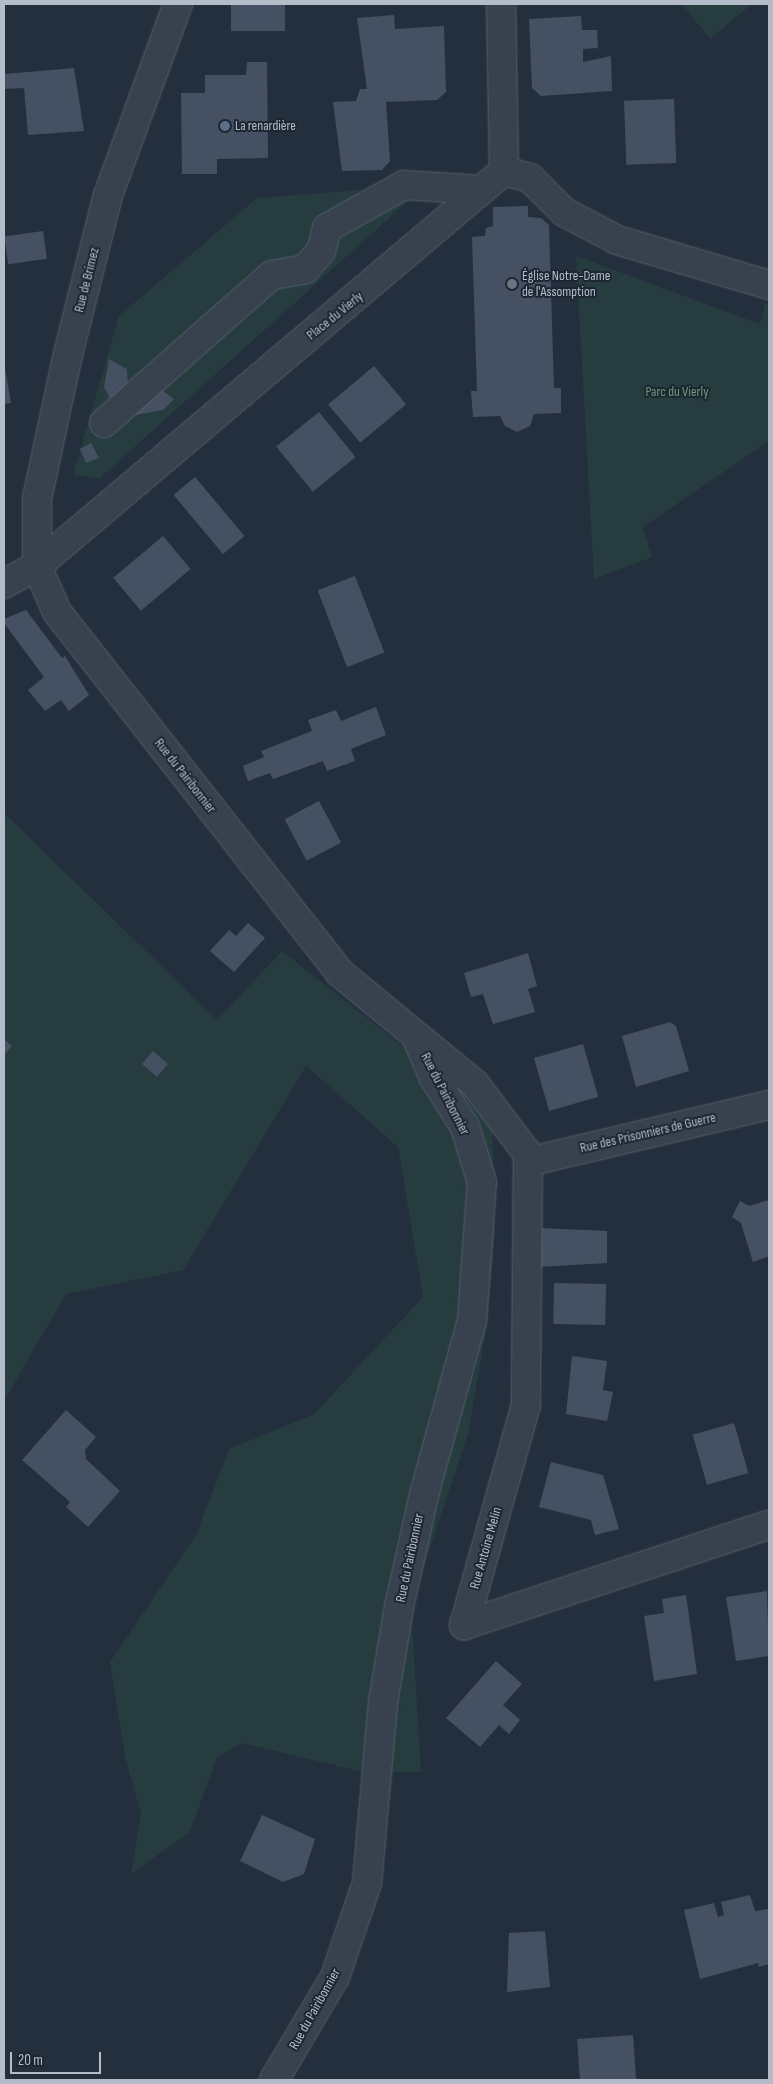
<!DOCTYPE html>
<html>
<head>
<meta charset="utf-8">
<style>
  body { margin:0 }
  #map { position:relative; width:773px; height:2084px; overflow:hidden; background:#242f3e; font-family:"Sofia Sans Condensed",sans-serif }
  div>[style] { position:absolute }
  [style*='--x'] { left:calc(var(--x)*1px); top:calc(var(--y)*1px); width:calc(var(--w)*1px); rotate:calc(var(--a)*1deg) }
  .green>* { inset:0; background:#263c3f }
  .building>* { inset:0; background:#455162; transform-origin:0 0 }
  .roads { filter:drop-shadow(0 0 1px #565f6c) drop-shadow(0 0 1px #565f6c) }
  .minor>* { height:28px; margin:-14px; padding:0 14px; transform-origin:14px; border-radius:14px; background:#38414e }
  .dots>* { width:14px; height:14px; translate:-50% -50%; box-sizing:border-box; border:2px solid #1d2633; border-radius:50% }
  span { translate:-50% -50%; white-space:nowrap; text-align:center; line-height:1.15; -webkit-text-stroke:4px #1d2633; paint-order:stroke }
  .poi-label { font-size:14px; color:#b4bcc9 }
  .left { translate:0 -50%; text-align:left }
  .street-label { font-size:14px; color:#b4bcc9 }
  .park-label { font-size:14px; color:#6b9a76 }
  .frame { position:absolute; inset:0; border:5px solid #b4bcc9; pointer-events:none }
  .scale { position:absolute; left:10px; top:2052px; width:91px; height:22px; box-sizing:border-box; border:2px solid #b4bcc9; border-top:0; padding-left:6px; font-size:15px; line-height:18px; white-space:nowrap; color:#b4bcc9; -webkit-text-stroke:4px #1d2633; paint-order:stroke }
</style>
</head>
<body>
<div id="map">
  <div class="green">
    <i style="clip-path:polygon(682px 4px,752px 4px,710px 39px)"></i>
    <i style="clip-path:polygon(426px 185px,100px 478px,73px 475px,119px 316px,257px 198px)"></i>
    <i style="clip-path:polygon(576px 256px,760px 324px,765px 303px,769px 304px,769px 441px,643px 527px,652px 557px,594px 579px)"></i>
    <i style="clip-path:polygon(4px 813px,217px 1020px,282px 951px,492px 1116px,495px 1233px,487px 1326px,468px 1434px,411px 1606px,421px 1772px,367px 1773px,241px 1743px,217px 1757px,190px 1832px,131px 1874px,141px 1813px,125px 1757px,110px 1662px,196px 1535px,229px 1449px,314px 1414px,423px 1297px,398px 1147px,306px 1066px,183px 1270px,66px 1294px,4px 1401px)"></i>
  </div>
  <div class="building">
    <i style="left:231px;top:4px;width:54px;height:27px"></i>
    <i style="clip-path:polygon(394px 15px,395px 29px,444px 26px,446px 92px,437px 100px,386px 102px,390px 161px,382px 170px,342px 171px,333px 102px,356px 101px,360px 89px,367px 89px,357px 18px)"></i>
    <i style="clip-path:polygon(581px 16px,582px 30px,597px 30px,598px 48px,583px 49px,583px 62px,611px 56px,612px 91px,541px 96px,532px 88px,529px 19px)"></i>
    <i style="clip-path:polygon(247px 62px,267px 62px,268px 158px,217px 159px,217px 174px,182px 174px,181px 93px,205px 93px,205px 75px,246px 75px)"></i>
    <i style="clip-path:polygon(74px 68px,84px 131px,28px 135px,24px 88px,5px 89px,4px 74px)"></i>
    <i style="left:674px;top:99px;width:64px;height:50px;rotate:88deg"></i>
    <i style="clip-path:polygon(528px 206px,528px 217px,541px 218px,549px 225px,554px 388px,561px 388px,561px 413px,534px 414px,530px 426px,517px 432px,505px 426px,500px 416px,473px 417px,471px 391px,477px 391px,472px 237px,485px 236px,486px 228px,493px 226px,493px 207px)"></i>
    <i style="left:43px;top:231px;width:28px;height:39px;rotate:82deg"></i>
    <i style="clip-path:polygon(109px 359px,127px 369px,128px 387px,111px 400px,104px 387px)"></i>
    <i style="clip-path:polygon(4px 363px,11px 403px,4px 404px)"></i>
    <i style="left:374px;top:366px;width:50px;height:60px;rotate:50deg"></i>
    <i style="clip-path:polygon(156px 386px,174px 399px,163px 410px,136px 415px,138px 394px)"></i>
    <i style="left:319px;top:412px;width:58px;height:55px;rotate:51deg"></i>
    <i style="clip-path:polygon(91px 443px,99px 458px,86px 463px,80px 449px)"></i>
    <i style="left:195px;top:477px;width:77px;height:28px;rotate:50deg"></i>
    <i style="left:163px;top:536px;width:43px;height:65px;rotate:50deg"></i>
    <i style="left:355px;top:576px;width:82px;height:40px;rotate:69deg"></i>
    <i style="clip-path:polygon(26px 610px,62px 658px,65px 656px,89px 695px,69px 711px,61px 700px,45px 711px,28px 690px,44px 677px,4px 623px,4px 619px)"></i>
    <i style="clip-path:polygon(376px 707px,386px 735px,351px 749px,355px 761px,327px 771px,323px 761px,273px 779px,270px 773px,248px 781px,243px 766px,264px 757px,261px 751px,312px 731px,308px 720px,336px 710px,341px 721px)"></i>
    <i style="left:319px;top:801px;width:47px;height:39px;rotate:62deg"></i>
    <i style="clip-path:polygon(248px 923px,265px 938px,234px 972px,210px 951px,229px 930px,236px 936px)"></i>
    <i style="clip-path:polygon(528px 953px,537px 986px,528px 989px,535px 1012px,493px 1024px,483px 994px,471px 997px,464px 973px)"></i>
    <i style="clip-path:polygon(670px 1022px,676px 1026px,689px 1071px,636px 1087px,622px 1036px)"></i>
    <i style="clip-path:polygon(4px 1039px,12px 1046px,5px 1054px,4px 1053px)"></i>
    <i style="left:583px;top:1044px;width:55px;height:51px;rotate:74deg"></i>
    <i style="left:153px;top:1051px;width:20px;height:17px;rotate:41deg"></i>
    <i style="clip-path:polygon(769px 1200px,769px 1256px,753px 1262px,741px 1223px,732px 1217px,740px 1201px,749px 1206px)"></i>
    <i style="clip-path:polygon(539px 1228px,607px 1231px,607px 1263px,539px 1267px)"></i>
    <i style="left:554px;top:1283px;width:52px;height:41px;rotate:1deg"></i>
    <i style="clip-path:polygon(572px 1356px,607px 1361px,603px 1390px,613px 1392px,607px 1421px,566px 1414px)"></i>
    <i style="clip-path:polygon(66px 1410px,96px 1437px,85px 1450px,86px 1459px,120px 1491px,88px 1527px,66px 1507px,70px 1502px,22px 1460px)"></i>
    <i style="left:734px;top:1423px;width:52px;height:43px;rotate:74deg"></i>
    <i style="clip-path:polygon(551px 1462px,603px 1475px,619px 1529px,595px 1535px,591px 1520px,539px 1507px)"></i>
    <i style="clip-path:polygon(767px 1591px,769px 1656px,736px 1661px,726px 1597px)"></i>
    <i style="clip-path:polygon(686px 1595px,697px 1674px,654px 1681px,644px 1616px,664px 1613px,662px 1599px)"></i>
    <i style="clip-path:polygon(496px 1661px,522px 1684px,503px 1705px,520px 1720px,509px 1734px,499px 1725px,480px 1747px,446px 1718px)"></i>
    <i style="clip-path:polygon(262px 1815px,315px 1839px,304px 1874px,283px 1882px,240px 1861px)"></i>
    <i style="clip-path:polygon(750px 1895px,755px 1911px,769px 1909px,769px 1964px,759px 1967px,758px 1963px,700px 1979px,684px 1910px,714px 1903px,718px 1917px,724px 1915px,721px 1902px)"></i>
    <i style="clip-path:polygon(545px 1931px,550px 1987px,507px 1992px,509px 1933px)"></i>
    <i style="left:633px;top:2035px;width:44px;height:56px;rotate:86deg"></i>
  </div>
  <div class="roads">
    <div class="minor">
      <i style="--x:178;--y:4;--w:203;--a:110.1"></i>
      <i style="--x:108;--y:195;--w:164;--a:104.1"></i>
      <i style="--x:68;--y:354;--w:147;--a:102.1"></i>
      <i style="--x:37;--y:498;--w:68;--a:90"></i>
      <i style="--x:37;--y:566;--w:50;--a:66.5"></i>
      <i style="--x:57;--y:612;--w:459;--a:51.9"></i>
      <i style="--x:340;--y:973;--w:175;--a:39.4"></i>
      <i style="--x:475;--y:1084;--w:88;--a:52.9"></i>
      <i style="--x:528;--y:1154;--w:251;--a:90.5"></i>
      <i style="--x:526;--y:1405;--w:229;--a:105.7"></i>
      <i style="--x:464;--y:1625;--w:321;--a:-18.2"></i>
      <i style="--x:504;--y:171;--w:27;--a:15"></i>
      <i style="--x:530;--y:178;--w:48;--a:45"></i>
      <i style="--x:564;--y:212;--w:60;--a:27.8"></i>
      <i style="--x:617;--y:240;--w:159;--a:16.5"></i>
      <i style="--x:104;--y:423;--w:224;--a:-41.4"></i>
      <i style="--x:272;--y:275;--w:34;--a:-10"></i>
      <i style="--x:305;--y:269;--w:24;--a:-48"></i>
      <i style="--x:321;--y:251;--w:24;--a:-75"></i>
      <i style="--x:327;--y:228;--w:88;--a:-29.2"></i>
      <i style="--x:404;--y:185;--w:78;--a:3.7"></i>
      <i style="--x:4;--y:584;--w:38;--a:-29"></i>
      <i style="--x:37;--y:566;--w:612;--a:-40.23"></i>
      <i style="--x:504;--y:171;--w:167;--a:-91"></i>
      <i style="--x:528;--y:1162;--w:248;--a:-13.3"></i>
      <i style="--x:274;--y:2080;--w:120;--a:-59.4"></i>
      <i style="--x:335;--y:1977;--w:99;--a:-71.2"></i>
      <i style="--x:367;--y:1883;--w:182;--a:-84.9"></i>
      <i style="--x:383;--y:1702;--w:96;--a:-80.4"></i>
      <i style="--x:399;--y:1607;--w:119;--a:-77.4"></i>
      <i style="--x:425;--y:1491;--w:177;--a:-74.6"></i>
      <i style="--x:472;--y:1320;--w:138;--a:-85.9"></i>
      <i style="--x:482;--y:1182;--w:58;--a:-107.2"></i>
      <i style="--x:465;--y:1127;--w:58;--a:-122.3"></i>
      <i style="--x:434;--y:1078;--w:43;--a:-113"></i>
    </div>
  </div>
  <div class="dots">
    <i style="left:225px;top:126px;background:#5c6f8a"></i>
    <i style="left:512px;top:284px;background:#6b7280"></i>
  </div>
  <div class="poi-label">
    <span class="left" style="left:235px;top:126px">La renardière</span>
    <span class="left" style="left:522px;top:284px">Église Notre-Dame<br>de l'Assomption</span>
  </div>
  <div class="street-label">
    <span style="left:87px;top:280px;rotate:-76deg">Rue de Brimez</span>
    <span style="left:335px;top:316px;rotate:-39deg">Place du Vierly</span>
    <span style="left:185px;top:776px;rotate:52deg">Rue du Pairibonnier</span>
    <span style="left:445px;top:1094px;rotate:63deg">Rue du Pairibonnier</span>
    <span style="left:648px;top:1133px;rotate:-13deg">Rue des Prisonniers de Guerre</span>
    <span style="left:486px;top:1548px;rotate:-74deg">Rue Antoine Melin</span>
    <span style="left:410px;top:1558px;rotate:-78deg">Rue du Pairibonnier</span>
    <span style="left:315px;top:2009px;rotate:-61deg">Rue du Pairibonnier</span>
  </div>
  <div class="park-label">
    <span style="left:677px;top:392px">Parc du Vierly</span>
  </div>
  <div class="frame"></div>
  <div class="scale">20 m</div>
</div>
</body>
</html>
